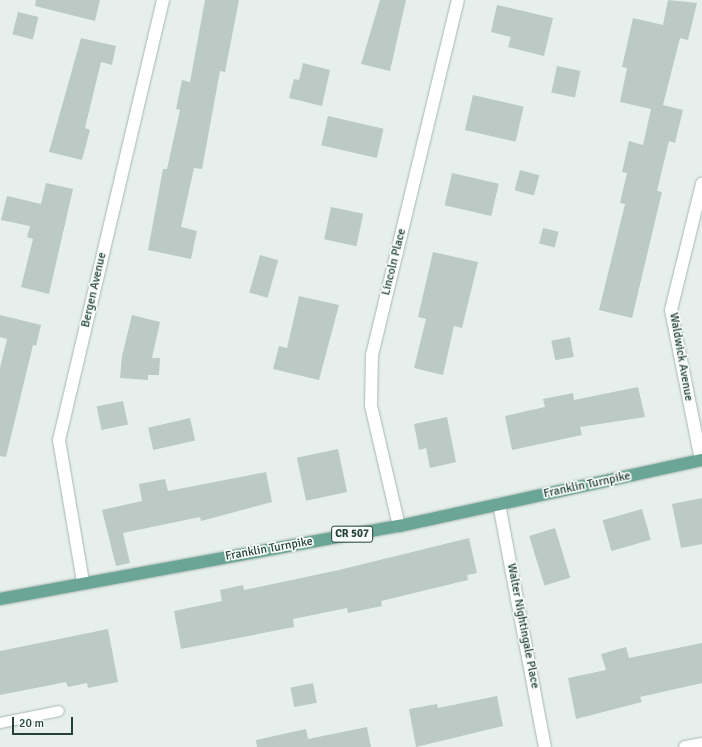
<!DOCTYPE html>
<html>
<head>
<meta charset="utf-8">
<style>
  body { margin:0 }
  #map { position:relative; width:702px; height:747px; overflow:hidden; background:#e6efeb; font-family:Signika,sans-serif }
  div>[style] { position:absolute }
  [style*='--x'] { left:calc(var(--x)*1px); top:calc(var(--y)*1px); width:calc(var(--w)*1px); rotate:calc(var(--a)*1deg) }
  .building>* { inset:0; background:#bbcac4; transform-origin:0 0 }
  .roads { filter:drop-shadow(0 0 1px #a8b8b2) drop-shadow(0 0 1px #a8b8b2) }
  .service>* { height:10px; margin:-5px; padding:0 5px; transform-origin:5px; border-radius:5px; background:#fff }
  .minor>* { height:12px; margin:-6px; padding:0 6px; transform-origin:6px; border-radius:6px; background:#fff }
  .primary>* { height:12px; margin:-6px; padding:0 6px; transform-origin:6px; border-radius:6px; background:#6aa596 }
  span { translate:-50% -50%; white-space:nowrap; text-align:center; line-height:1.15; -webkit-text-stroke:3.5px #f7fbf9; paint-order:stroke }
  .shield-label span { padding:1px 3px; background:#f7fbf9; border:1px solid; border-radius:3px; -webkit-text-stroke-width:0 }
  .shield-label { font-size:11px; color:#24423a; font-weight:700 }
  .street-label { font-size:12px; color:#24423a }
  .scale { position:absolute; left:12px; top:717px; width:61px; height:18px; box-sizing:border-box; border:2px solid #24423a; border-top:0; padding-left:5px; font-size:12px; line-height:14px; white-space:nowrap; color:#24423a; -webkit-text-stroke:3px #f7fbf9; paint-order:stroke }
</style>
</head>
<body>
<div id="map">
  <div class="building">
    <i style="clip-path:polygon(36px 0,100px 0,95px 21px,35px 6px)"></i>
    <i style="clip-path:polygon(205px 0,239px 0,225px 72px,220px 71px,202px 169px,194px 168px,181px 227px,197px 231px,191px 259px,148px 250px,163px 169px,167px 169px,180px 110px,176px 109px,182px 80px,190px 82px)"></i>
    <i style="clip-path:polygon(380px 0,406px 0,390px 71px,361px 64px)"></i>
    <i style="clip-path:polygon(668px 0,697px 3px,688px 40px,680px 38px,663px 105px,683px 110px,675px 143px,669px 141px,657px 191px,662px 192px,632px 318px,599px 310px,625px 204px,620px 203px,627px 173px,622px 172px,629px 141px,643px 145px,651px 109px,620px 102px,627px 68px,622px 67px,633px 18px,663px 25px)"></i>
    <i style="clip-path:polygon(497px 5px,553px 18px,544px 56px,508px 47px,511px 37px,491px 32px)"></i>
    <i style="left:18px;top:12px;width:21px;height:23px;rotate:14deg"></i>
    <i style="clip-path:polygon(81px 38px,116px 46px,112px 65px,101px 62px,85px 128px,90px 130px,82px 160px,49px 152px)"></i>
    <i style="clip-path:polygon(303px 63px,330px 70px,322px 106px,289px 98px,294px 79px,299px 80px)"></i>
    <i style="left:557px;top:66px;width:24px;height:27px;rotate:12deg"></i>
    <i style="left:473px;top:95px;width:52px;height:36px;rotate:13deg"></i>
    <i style="left:328px;top:116px;width:57px;height:30px;rotate:13deg"></i>
    <i style="left:520px;top:170px;width:20px;height:21px;rotate:15deg"></i>
    <i style="left:452px;top:173px;width:48px;height:33px;rotate:13deg"></i>
    <i style="clip-path:polygon(46px 183px,73px 189px,49px 294px,21px 287px,33px 239px,27px 237px,30px 226px,1px 220px,7px 196px,41px 204px)"></i>
    <i style="left:331px;top:207px;width:33px;height:33px;rotate:12deg"></i>
    <i style="left:543px;top:228px;width:16px;height:16px;rotate:14deg"></i>
    <i style="clip-path:polygon(433px 252px,478px 262px,462px 328px,454px 326px,443px 375px,414px 368px,426px 319px,418px 317px)"></i>
    <i style="left:260px;top:255px;width:19px;height:39px;rotate:16deg"></i>
    <i style="clip-path:polygon(299px 296px,339px 305px,319px 380px,273px 369px,279px 346px,287px 348px)"></i>
    <i style="clip-path:polygon(0 315px,41px 325px,36px 346px,33px 345px,6px 457px,0 456px,0 368px,7px 339px,0 337px)"></i>
    <i style="clip-path:polygon(132px 315px,160px 322px,152px 358px,160px 358px,159px 375px,148px 375px,148px 380px,120px 378px,122px 356px)"></i>
    <i style="left:570px;top:337px;width:20px;height:19px;rotate:79deg"></i>
    <i style="clip-path:polygon(638px 387px,645px 417px,580px 427px,582px 435px,512px 450px,505px 416px,545px 407px,543px 399px,573px 393px,574px 400px)"></i>
    <i style="left:123px;top:401px;width:24px;height:27px;rotate:78deg"></i>
    <i style="clip-path:polygon(447px 417px,456px 462px,430px 468px,426px 448px,419px 450px,414px 424px)"></i>
    <i style="left:190px;top:418px;width:23px;height:43px;rotate:77deg"></i>
    <i style="left:338px;top:449px;width:44px;height:42px;rotate:78deg"></i>
    <i style="clip-path:polygon(266px 472px,272px 502px,201px 521px,200px 517px,123px 533px,130px 563px,116px 566px,102px 510px,142px 501px,139px 484px,165px 479px,168px 491px)"></i>
    <i style="clip-path:polygon(702px 498px,702px 544px,681px 548px,672px 504px)"></i>
    <i style="left:642px;top:509px;width:32px;height:41px;rotate:74deg"></i>
    <i style="left:555px;top:528px;width:52px;height:27px;rotate:73deg"></i>
    <i style="clip-path:polygon(469px 538px,477px 573px,467px 575px,468px 580px,381px 601px,382px 606px,348px 613px,347px 608px,293px 619px,294px 627px,181px 649px,174px 611px,222px 601px,220px 590px,243px 585px,244px 590px,339px 570px)"></i>
    <i style="clip-path:polygon(108px 629px,118px 682px,88px 688px,87px 683px,68px 687px,66px 682px,0 695px,0 651px)"></i>
    <i style="clip-path:polygon(702px 643px,702px 683px,640px 697px,642px 702px,576px 719px,568px 678px,606px 670px,601px 654px,626px 647px,629px 658px)"></i>
    <i style="left:313px;top:683px;width:20px;height:23px;rotate:79deg"></i>
    <i style="clip-path:polygon(497px 696px,503px 726px,416px 747px,409px 709px,437px 704px,438px 708px)"></i>
    <i style="clip-path:polygon(367px 727px,371px 747px,257px 747px,256px 740px,306px 729px,308px 739px)"></i>
  </div>
  <div class="roads">
    <div class="service">
      <i style="--x:0;--y:723;--w:60;--a:-11.5"></i>
    </div>
    <div class="minor">
      <i style="--x:701;--y:460;--w:153;--a:-101.3"></i>
      <i style="--x:671;--y:310;--w:130;--a:-76.2"></i>
      <i style="--x:499;--y:504;--w:247;--a:79.3"></i>
      <i style="--x:399;--y:526;--w:123;--a:-103.1"></i>
      <i style="--x:371;--y:406;--w:51;--a:-88.9"></i>
      <i style="--x:372;--y:355;--w:365;--a:-76.4"></i>
      <i style="--x:83;--y:582;--w:144;--a:-99.6"></i>
      <i style="--x:59;--y:440;--w:452;--a:-76.7"></i>
      <i style="--x:685;--y:747;--w:17;--a:-10"></i>
    </div>
    <div class="primary">
      <i style="--x:0;--y:599;--w:406;--a:-10.4"></i>
      <i style="--x:399;--y:526;--w:310;--a:-12.3"></i>
    </div>
  </div>
  <div class="shield-label">
    <span style="left:352px;top:534px">CR 507</span>
  </div>
  <div class="street-label">
    <span style="left:394px;top:262px;rotate:-76deg">Lincoln Place</span>
    <span style="left:94px;top:290px;rotate:-77deg">Bergen Avenue</span>
    <span style="left:681px;top:357px;rotate:80deg">Waldwick Avenue</span>
    <span style="left:587px;top:485px;rotate:-12deg">Franklin Turnpike</span>
    <span style="left:269px;top:549px;rotate:-10deg">Franklin Turnpike</span>
    <span style="left:523px;top:626px;rotate:79deg">Walter Nightingale Place</span>
  </div>
  <div class="scale">20 m</div>
</div>
</body>
</html>
